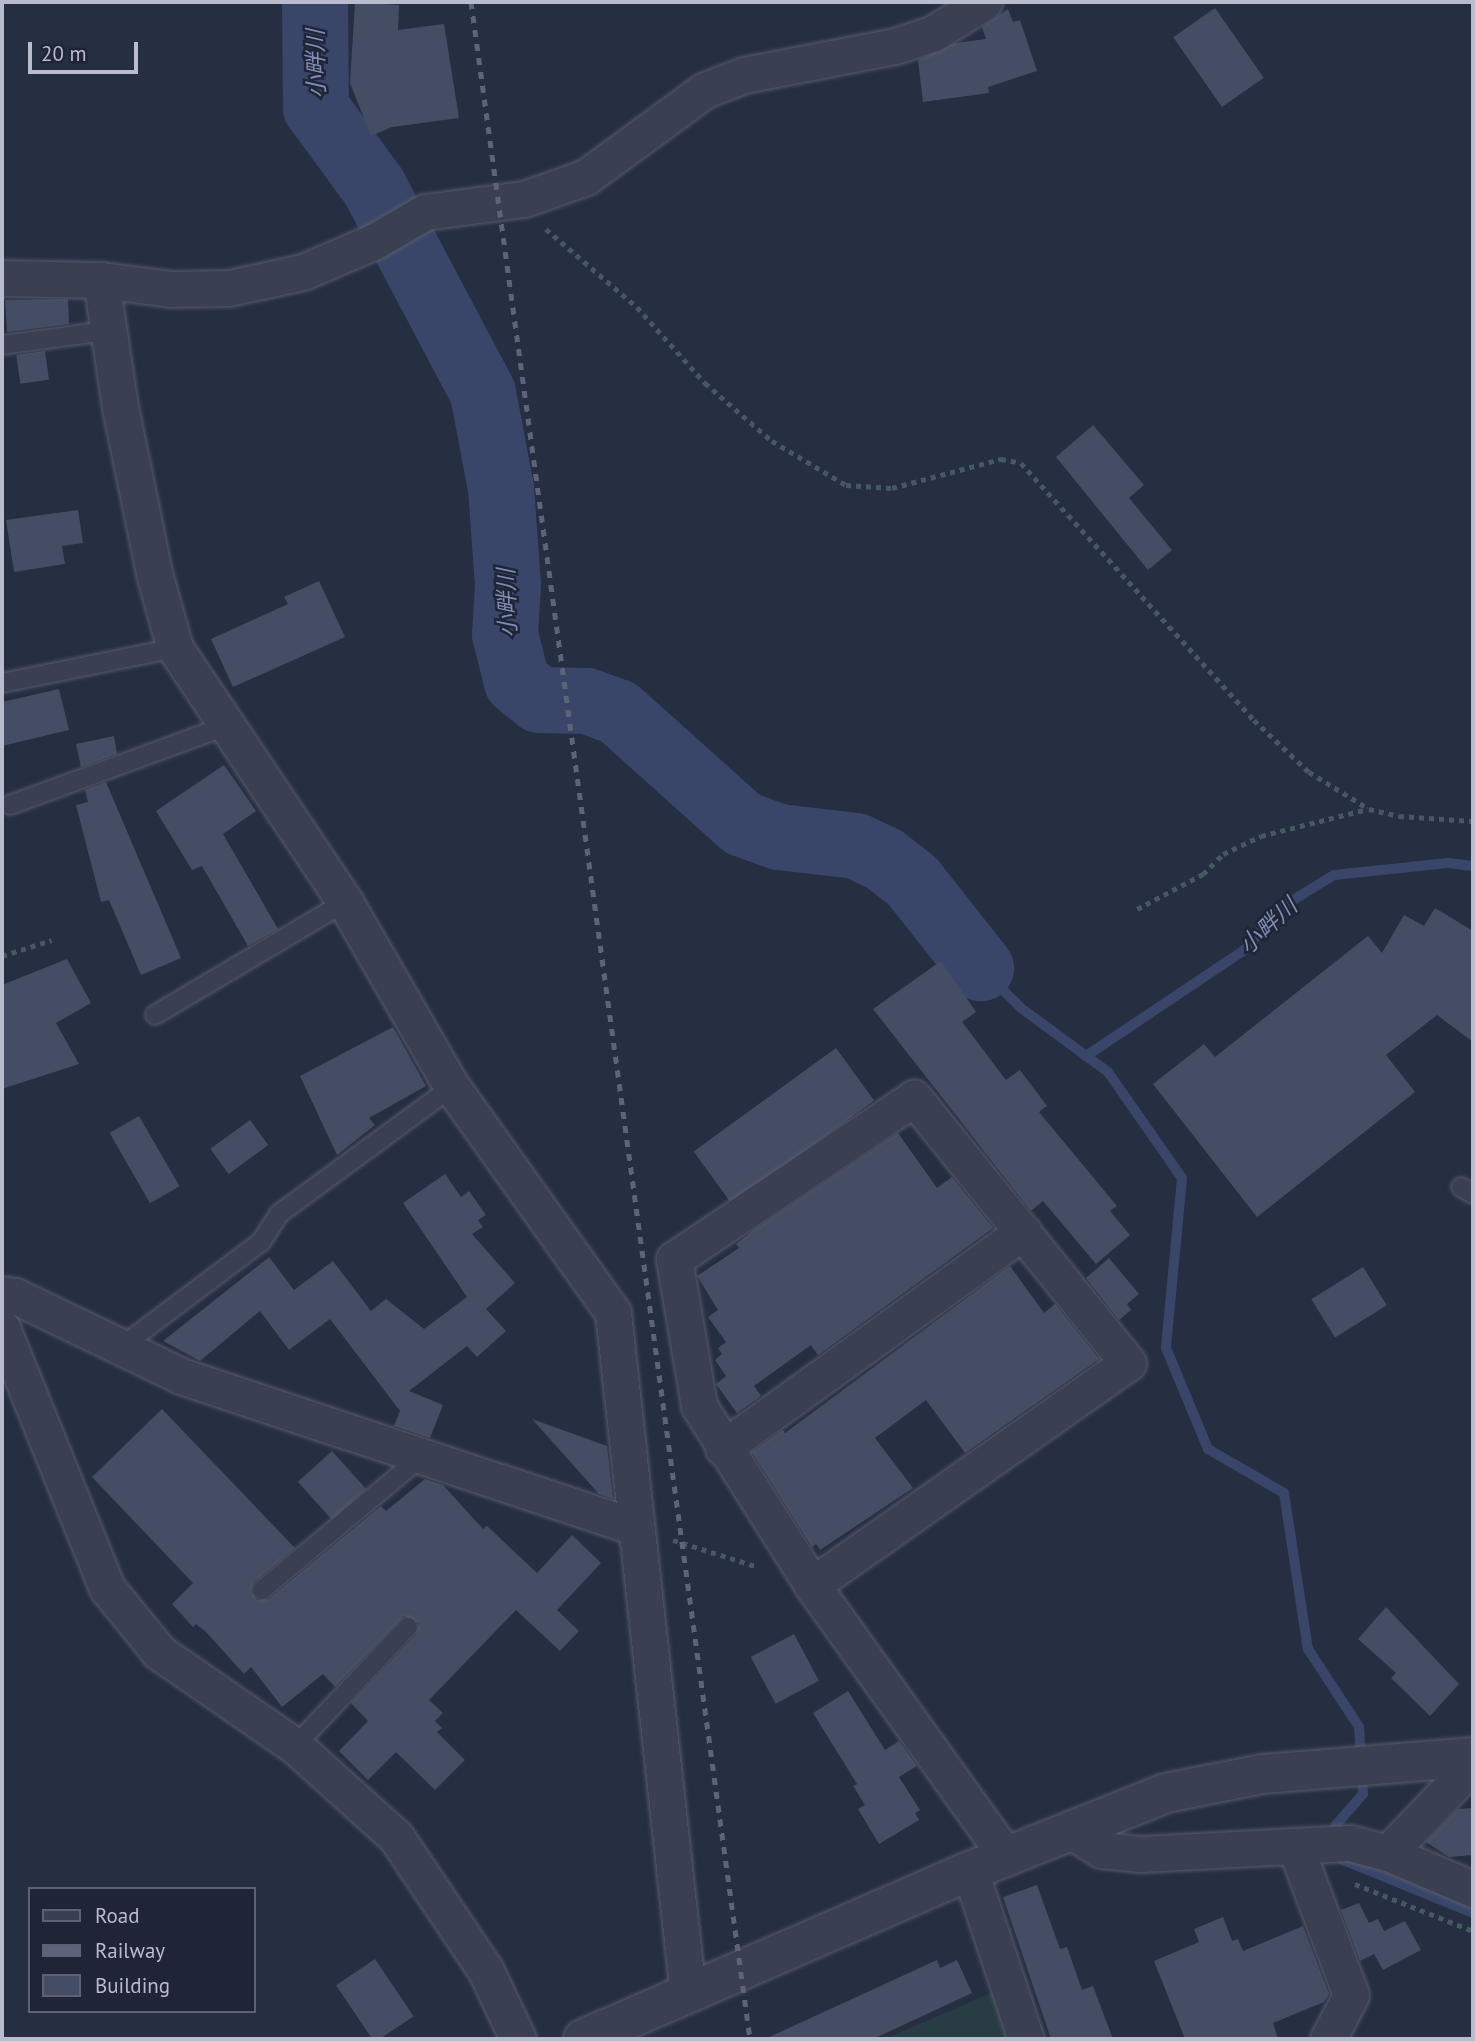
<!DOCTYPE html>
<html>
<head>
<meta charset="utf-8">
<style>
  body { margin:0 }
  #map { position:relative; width:1475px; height:2041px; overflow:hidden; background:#262e42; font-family:"PT Sans","Noto Sans JP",sans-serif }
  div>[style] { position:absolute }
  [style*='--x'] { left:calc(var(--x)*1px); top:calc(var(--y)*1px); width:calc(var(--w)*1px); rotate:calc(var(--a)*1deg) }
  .green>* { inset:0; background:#283c43 }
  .stream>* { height:10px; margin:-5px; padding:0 5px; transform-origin:5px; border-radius:5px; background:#394669 }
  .river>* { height:66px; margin:-33px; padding:0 33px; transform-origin:33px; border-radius:33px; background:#394669 }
  .building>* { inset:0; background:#454d64; transform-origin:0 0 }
  .path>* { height:4.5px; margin-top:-2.25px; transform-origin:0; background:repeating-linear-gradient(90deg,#465960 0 5px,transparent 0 10px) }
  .roads { filter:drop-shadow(0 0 2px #565b6c) drop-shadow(0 0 2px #565b6c) }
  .service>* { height:18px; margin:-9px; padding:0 9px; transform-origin:9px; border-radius:9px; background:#3a4052 }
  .minor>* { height:35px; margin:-17.5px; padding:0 17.5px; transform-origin:17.5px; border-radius:17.5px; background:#3a4052 }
  .tertiary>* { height:38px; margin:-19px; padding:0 19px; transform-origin:19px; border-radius:19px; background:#3a4052 }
  .rail>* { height:5px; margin-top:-2.5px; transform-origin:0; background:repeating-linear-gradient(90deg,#5d6479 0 7px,transparent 0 14px) }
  span { translate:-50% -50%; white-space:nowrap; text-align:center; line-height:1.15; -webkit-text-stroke:5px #1f2537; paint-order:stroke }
  .water-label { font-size:23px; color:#7e8db3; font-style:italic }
  .frame { position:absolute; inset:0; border:4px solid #b8bccc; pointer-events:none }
  .legend { position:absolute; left:28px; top:1887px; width:228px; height:126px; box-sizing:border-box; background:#1f2537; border:2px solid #5c6173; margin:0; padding:9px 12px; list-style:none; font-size:21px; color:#b8bccc }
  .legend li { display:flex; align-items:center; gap:14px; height:35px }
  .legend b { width:35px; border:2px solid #5c6173 }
  .scale { position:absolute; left:28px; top:42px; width:110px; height:32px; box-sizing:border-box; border:4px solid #b8bccc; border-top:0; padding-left:9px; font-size:21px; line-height:24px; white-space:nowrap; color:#b8bccc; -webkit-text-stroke:5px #1f2537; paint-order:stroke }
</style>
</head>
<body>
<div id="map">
  <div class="green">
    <i style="clip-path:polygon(993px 1992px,1009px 2039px,885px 2039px)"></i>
  </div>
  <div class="stream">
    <i style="--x:981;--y:968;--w:57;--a:45"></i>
    <i style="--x:1021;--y:1008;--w:108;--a:36.3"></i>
    <i style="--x:1108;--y:1072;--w:129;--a:55.1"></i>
    <i style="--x:1182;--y:1178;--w:171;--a:95.4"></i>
    <i style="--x:1166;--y:1348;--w:109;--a:67.4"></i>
    <i style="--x:1208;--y:1449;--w:88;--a:30.1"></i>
    <i style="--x:1284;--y:1493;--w:158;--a:81.3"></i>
    <i style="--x:1308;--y:1649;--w:93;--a:56.8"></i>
    <i style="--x:1359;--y:1727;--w:67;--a:86.6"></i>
    <i style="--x:1363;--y:1794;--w:41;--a:131.1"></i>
    <i style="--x:1336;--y:1825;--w:34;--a:82"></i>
    <i style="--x:1341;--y:1859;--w:143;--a:22.2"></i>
    <i style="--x:1086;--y:1056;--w:189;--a:-33.8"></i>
    <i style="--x:1243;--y:951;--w:62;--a:-47.6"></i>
    <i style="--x:1285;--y:905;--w:57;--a:-31.5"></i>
    <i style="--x:1334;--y:875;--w:115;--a:-6"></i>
    <i style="--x:1448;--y:863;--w:25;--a:7"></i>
  </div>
  <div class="river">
    <i style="--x:315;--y:2;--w:106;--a:89.5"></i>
    <i style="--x:316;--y:108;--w:98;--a:53.7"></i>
    <i style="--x:374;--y:187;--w:233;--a:62.1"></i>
    <i style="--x:483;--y:393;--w:97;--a:79.3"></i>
    <i style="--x:501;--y:488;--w:97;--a:85.9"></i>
    <i style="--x:508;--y:585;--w:49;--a:93.5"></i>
    <i style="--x:505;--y:634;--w:49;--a:76"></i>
    <i style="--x:517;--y:682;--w:28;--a:39"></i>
    <i style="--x:539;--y:700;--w:48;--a:1.2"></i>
    <i style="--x:587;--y:701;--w:33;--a:20"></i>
    <i style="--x:618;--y:712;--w:168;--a:41.9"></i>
    <i style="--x:743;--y:824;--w:38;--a:20"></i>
    <i style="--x:779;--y:837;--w:78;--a:6.7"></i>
    <i style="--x:856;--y:846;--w:31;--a:25"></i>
    <i style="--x:884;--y:859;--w:37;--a:38"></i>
    <i style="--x:913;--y:882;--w:110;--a:51.7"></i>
  </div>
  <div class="building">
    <i style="clip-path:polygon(355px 2px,399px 5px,398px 30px,444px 24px,459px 118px,392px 127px,371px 136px,350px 83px)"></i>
    <i style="left:1215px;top:8px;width:85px;height:51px;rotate:55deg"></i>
    <i style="clip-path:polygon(1008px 9px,1013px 22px,1020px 20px,1037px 71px,988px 87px,989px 93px,923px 102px,918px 60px,955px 43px,986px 39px,982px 27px)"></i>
    <i style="clip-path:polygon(68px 299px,69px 324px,7px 332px,5px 300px)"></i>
    <i style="left:45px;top:351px;width:29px;height:29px;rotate:82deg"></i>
    <i style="clip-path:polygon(1093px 425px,1144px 485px,1129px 498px,1172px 550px,1148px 570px,1056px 457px)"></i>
    <i style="clip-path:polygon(78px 510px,83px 543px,62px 546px,65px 564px,14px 572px,6px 520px)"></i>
    <i style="clip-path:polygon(319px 581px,345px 637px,233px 687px,211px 639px,288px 604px,284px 597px)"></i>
    <i style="clip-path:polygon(59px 689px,69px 730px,2px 746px,2px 702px)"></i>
    <i style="clip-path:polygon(114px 736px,117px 754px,81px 767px,76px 744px)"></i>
    <i style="clip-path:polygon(224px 765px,256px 811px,223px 834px,278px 929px,248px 946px,202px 866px,192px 870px,156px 811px)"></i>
    <i style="clip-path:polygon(106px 782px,181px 958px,141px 975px,109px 900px,101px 902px,76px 805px,88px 802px,85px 790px)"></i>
    <i style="clip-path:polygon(1435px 908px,1473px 931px,1473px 1042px,1437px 1015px,1386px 1055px,1415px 1092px,1257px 1217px,1153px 1084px,1204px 1044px,1215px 1057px,1368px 936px,1382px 953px,1404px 915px,1424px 926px)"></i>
    <i style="clip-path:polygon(67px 959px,91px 1003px,56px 1023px,79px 1064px,2px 1089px,2px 985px)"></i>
    <i style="clip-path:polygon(941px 961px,976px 1012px,962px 1022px,1006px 1080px,1020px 1070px,1047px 1106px,1039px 1112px,1117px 1206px,1110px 1211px,1130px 1235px,1096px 1264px,1043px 1201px,1031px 1211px,873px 1009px)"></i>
    <i style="clip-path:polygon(393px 1027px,426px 1086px,369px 1118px,375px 1125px,337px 1155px,300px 1076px)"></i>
    <i style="left:836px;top:1048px;width:65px;height:176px;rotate:54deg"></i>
    <i style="left:139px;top:1116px;width:81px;height:34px;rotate:60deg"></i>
    <i style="left:250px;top:1120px;width:31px;height:49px;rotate:54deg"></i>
    <i style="clip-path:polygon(898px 1133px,937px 1188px,952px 1177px,993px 1228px,818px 1355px,811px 1345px,754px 1386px,761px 1396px,737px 1413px,716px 1384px,726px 1376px,715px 1360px,722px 1354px,718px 1348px,726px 1342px,708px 1317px,718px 1310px,697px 1276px,739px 1248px,736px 1244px,755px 1229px)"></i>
    <i style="clip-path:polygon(445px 1174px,461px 1197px,469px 1191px,486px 1215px,478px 1220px,483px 1227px,472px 1234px,515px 1283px,486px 1309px,506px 1331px,477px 1357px,467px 1346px,409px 1391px,443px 1405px,430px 1438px,394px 1426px,400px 1411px,330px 1319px,289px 1350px,260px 1311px,200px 1361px,163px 1341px,269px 1257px,294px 1290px,333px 1261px,371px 1311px,386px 1299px,424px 1329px,467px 1297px,403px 1203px)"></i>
    <i style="clip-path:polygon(1109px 1258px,1139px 1294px,1127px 1304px,1131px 1310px,1119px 1320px,1086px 1278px)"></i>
    <i style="clip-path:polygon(1010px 1266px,1044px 1313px,1055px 1304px,1099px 1359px,965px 1453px,926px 1400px,875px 1438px,913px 1488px,820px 1550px,816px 1544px,812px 1547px,752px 1452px,783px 1430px,785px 1433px)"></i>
    <i style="left:1363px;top:1267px;width:45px;height:61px;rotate:58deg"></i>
    <i style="clip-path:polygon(162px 1409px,295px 1548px,254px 1582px,251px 1591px,257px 1600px,269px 1599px,381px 1506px,386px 1511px,425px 1479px,443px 1485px,483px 1529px,487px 1526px,537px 1573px,572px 1535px,601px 1563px,557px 1610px,579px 1631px,560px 1651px,516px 1610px,429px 1700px,443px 1713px,435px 1721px,442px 1728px,437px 1732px,465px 1760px,435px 1790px,396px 1752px,368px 1780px,339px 1751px,368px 1721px,351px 1703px,416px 1635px,419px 1623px,404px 1616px,335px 1687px,323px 1674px,282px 1707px,251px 1667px,244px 1674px,206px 1632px,196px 1624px,193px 1627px,172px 1604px,193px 1583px,92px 1477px)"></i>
    <i style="clip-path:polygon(532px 1419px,607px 1446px,613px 1499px,599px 1494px)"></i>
    <i style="left:332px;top:1451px;width:51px;height:46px;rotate:48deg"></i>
    <i style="clip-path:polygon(1386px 1607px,1459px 1684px,1430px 1716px,1391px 1678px,1396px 1673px,1358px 1639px)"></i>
    <i style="left:794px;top:1634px;width:53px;height:49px;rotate:62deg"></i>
    <i style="clip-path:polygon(848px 1691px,885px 1750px,899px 1741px,917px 1766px,899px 1777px,920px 1810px,915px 1813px,919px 1820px,879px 1844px,858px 1809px,865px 1805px,853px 1786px,857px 1784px,813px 1713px)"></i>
    <i style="clip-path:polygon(1473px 1808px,1473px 1855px,1449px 1857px,1426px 1842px,1458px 1809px)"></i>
    <i style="clip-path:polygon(1037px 1885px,1060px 1949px,1067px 1947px,1082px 1990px,1093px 1986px,1113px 2039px,1051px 2039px,1003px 1897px)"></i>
    <i style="clip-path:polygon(1359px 1903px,1369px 1923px,1378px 1919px,1384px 1931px,1405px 1921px,1421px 1950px,1383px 1970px,1374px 1954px,1360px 1961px,1341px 1910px)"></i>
    <i style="clip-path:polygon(1223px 1917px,1232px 1941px,1238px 1939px,1243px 1951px,1303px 1926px,1329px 1994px,1324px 2002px,1273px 2023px,1278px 2039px,1185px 2039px,1154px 1961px,1199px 1942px,1194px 1929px)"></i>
    <i style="left:375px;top:1959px;width:69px;height:47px;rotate:56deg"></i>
    <i style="clip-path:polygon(937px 1960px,940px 1968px,957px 1960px,972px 1993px,873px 2039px,765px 2039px)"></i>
  </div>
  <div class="path">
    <i style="--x:546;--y:229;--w:120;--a:40.6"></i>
    <i style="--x:637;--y:307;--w:102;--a:48.2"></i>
    <i style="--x:705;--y:383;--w:89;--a:40.9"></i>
    <i style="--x:772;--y:441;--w:86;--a:30.7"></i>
    <i style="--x:846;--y:485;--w:46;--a:3.7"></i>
    <i style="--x:892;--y:488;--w:113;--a:-14.9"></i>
    <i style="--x:1001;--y:459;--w:20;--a:11"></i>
    <i style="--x:1021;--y:463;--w:347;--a:47.8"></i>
    <i style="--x:1254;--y:720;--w:76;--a:43.4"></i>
    <i style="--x:1309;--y:772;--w:70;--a:31.7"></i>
    <i style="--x:1369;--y:809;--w:31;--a:13"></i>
    <i style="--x:1399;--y:816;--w:74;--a:3.9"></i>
    <i style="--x:1137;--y:909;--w:75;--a:-27.9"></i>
    <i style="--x:1203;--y:874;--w:28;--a:-45"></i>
    <i style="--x:1223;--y:854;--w:42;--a:-25.3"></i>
    <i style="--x:1261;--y:836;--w:110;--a:-14.2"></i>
    <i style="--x:2;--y:956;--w:52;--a:-17.7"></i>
    <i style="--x:673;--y:1540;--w:89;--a:17.6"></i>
    <i style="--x:1355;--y:1884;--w:127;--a:21.7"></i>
  </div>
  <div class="roads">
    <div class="service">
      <i style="--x:2;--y:345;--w:104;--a:-7.7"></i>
      <i style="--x:2;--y:683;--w:177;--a:-11.4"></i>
      <i style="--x:10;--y:805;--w:230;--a:-20.1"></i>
      <i style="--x:155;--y:1015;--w:221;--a:-30.7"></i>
      <i style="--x:1461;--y:1187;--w:14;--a:30"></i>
      <i style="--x:121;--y:1347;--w:175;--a:-36.9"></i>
      <i style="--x:261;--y:1242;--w:33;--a:-57"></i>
      <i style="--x:279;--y:1214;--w:215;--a:-36.3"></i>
      <i style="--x:262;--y:1590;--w:206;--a:-39.9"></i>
      <i style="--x:295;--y:1746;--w:164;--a:-46.5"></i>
    </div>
    <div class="minor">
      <i style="--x:2;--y:278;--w:99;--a:1.2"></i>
      <i style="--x:101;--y:280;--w:72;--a:7.2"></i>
      <i style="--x:172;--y:289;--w:57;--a:-1"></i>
      <i style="--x:229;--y:288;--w:76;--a:-12.2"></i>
      <i style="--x:303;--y:272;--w:78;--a:-23.3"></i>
      <i style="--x:375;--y:241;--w:58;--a:-30.1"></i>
      <i style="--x:425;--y:212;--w:100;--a:-7.5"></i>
      <i style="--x:524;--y:199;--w:66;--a:-19.5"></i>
      <i style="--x:586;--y:177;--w:147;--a:-36.2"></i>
      <i style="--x:705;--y:90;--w:42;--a:-21"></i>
      <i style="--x:744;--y:75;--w:154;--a:-10.9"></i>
      <i style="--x:895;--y:46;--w:39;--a:-18"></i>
      <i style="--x:932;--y:34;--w:61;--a:-31.6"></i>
      <i style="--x:101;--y:280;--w:128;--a:81.5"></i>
      <i style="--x:120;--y:407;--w:174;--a:78.4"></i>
      <i style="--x:155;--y:577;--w:74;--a:74.3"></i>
      <i style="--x:175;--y:648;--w:306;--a:56.2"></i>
      <i style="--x:345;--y:902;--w:214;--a:60"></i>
      <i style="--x:452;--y:1087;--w:277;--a:54.5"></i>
      <i style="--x:613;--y:1313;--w:685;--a:83.72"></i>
      <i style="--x:2;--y:1294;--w:13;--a:9"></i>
      <i style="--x:15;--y:1296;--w:184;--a:25.7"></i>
      <i style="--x:181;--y:1376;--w:478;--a:18.4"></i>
      <i style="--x:2;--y:1328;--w:280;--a:68"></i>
      <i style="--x:107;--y:1588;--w:82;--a:50.9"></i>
      <i style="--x:159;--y:1652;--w:165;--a:34.7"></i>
      <i style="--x:295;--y:1746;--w:136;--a:42"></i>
      <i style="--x:396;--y:1837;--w:161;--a:56.1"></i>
      <i style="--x:486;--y:1971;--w:75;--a:64.8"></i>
      <i style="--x:723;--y:1448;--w:370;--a:-35.8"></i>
      <i style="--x:812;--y:1585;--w:386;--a:-35.1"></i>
      <i style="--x:1128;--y:1363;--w:341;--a:-128.9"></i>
      <i style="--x:914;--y:1098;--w:289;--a:146.1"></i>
      <i style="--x:674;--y:1259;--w:149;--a:80.3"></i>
      <i style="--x:699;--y:1406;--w:212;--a:57.7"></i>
      <i style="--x:812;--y:1585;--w:335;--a:54.4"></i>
      <i style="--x:1071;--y:1831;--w:36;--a:32"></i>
      <i style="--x:1102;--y:1850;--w:39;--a:6"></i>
      <i style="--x:1141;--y:1854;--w:209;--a:-3"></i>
      <i style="--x:1350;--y:1843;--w:39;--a:15"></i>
      <i style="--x:1388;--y:1853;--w:92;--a:23"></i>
      <i style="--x:1295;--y:1846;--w:159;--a:69.4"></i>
      <i style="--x:1351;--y:1995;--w:50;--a:117.6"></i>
      <i style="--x:1388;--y:1853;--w:123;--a:-46.3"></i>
      <i style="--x:970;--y:1871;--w:177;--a:71.6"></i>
    </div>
    <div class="tertiary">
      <i style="--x:583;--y:2039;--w:422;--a:-23.5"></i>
      <i style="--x:970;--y:1871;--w:211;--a:-21.7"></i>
      <i style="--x:1166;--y:1793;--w:99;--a:-11.1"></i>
      <i style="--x:1263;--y:1774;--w:211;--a:-4.6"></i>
    </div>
  </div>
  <div class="rail">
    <i style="--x:471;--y:2;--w:2056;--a:82.2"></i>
  </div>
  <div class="water-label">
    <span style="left:316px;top:64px;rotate:-91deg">小畔川</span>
    <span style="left:507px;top:603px;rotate:-92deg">小畔川</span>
    <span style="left:1268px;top:926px;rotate:-43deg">小畔川</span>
  </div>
  <div class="frame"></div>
  <ul class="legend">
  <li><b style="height:9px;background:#3a4052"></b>Road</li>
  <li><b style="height:9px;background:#5d6479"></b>Railway</li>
  <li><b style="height:19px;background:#454d64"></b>Building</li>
  </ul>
  <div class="scale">20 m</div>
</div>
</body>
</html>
